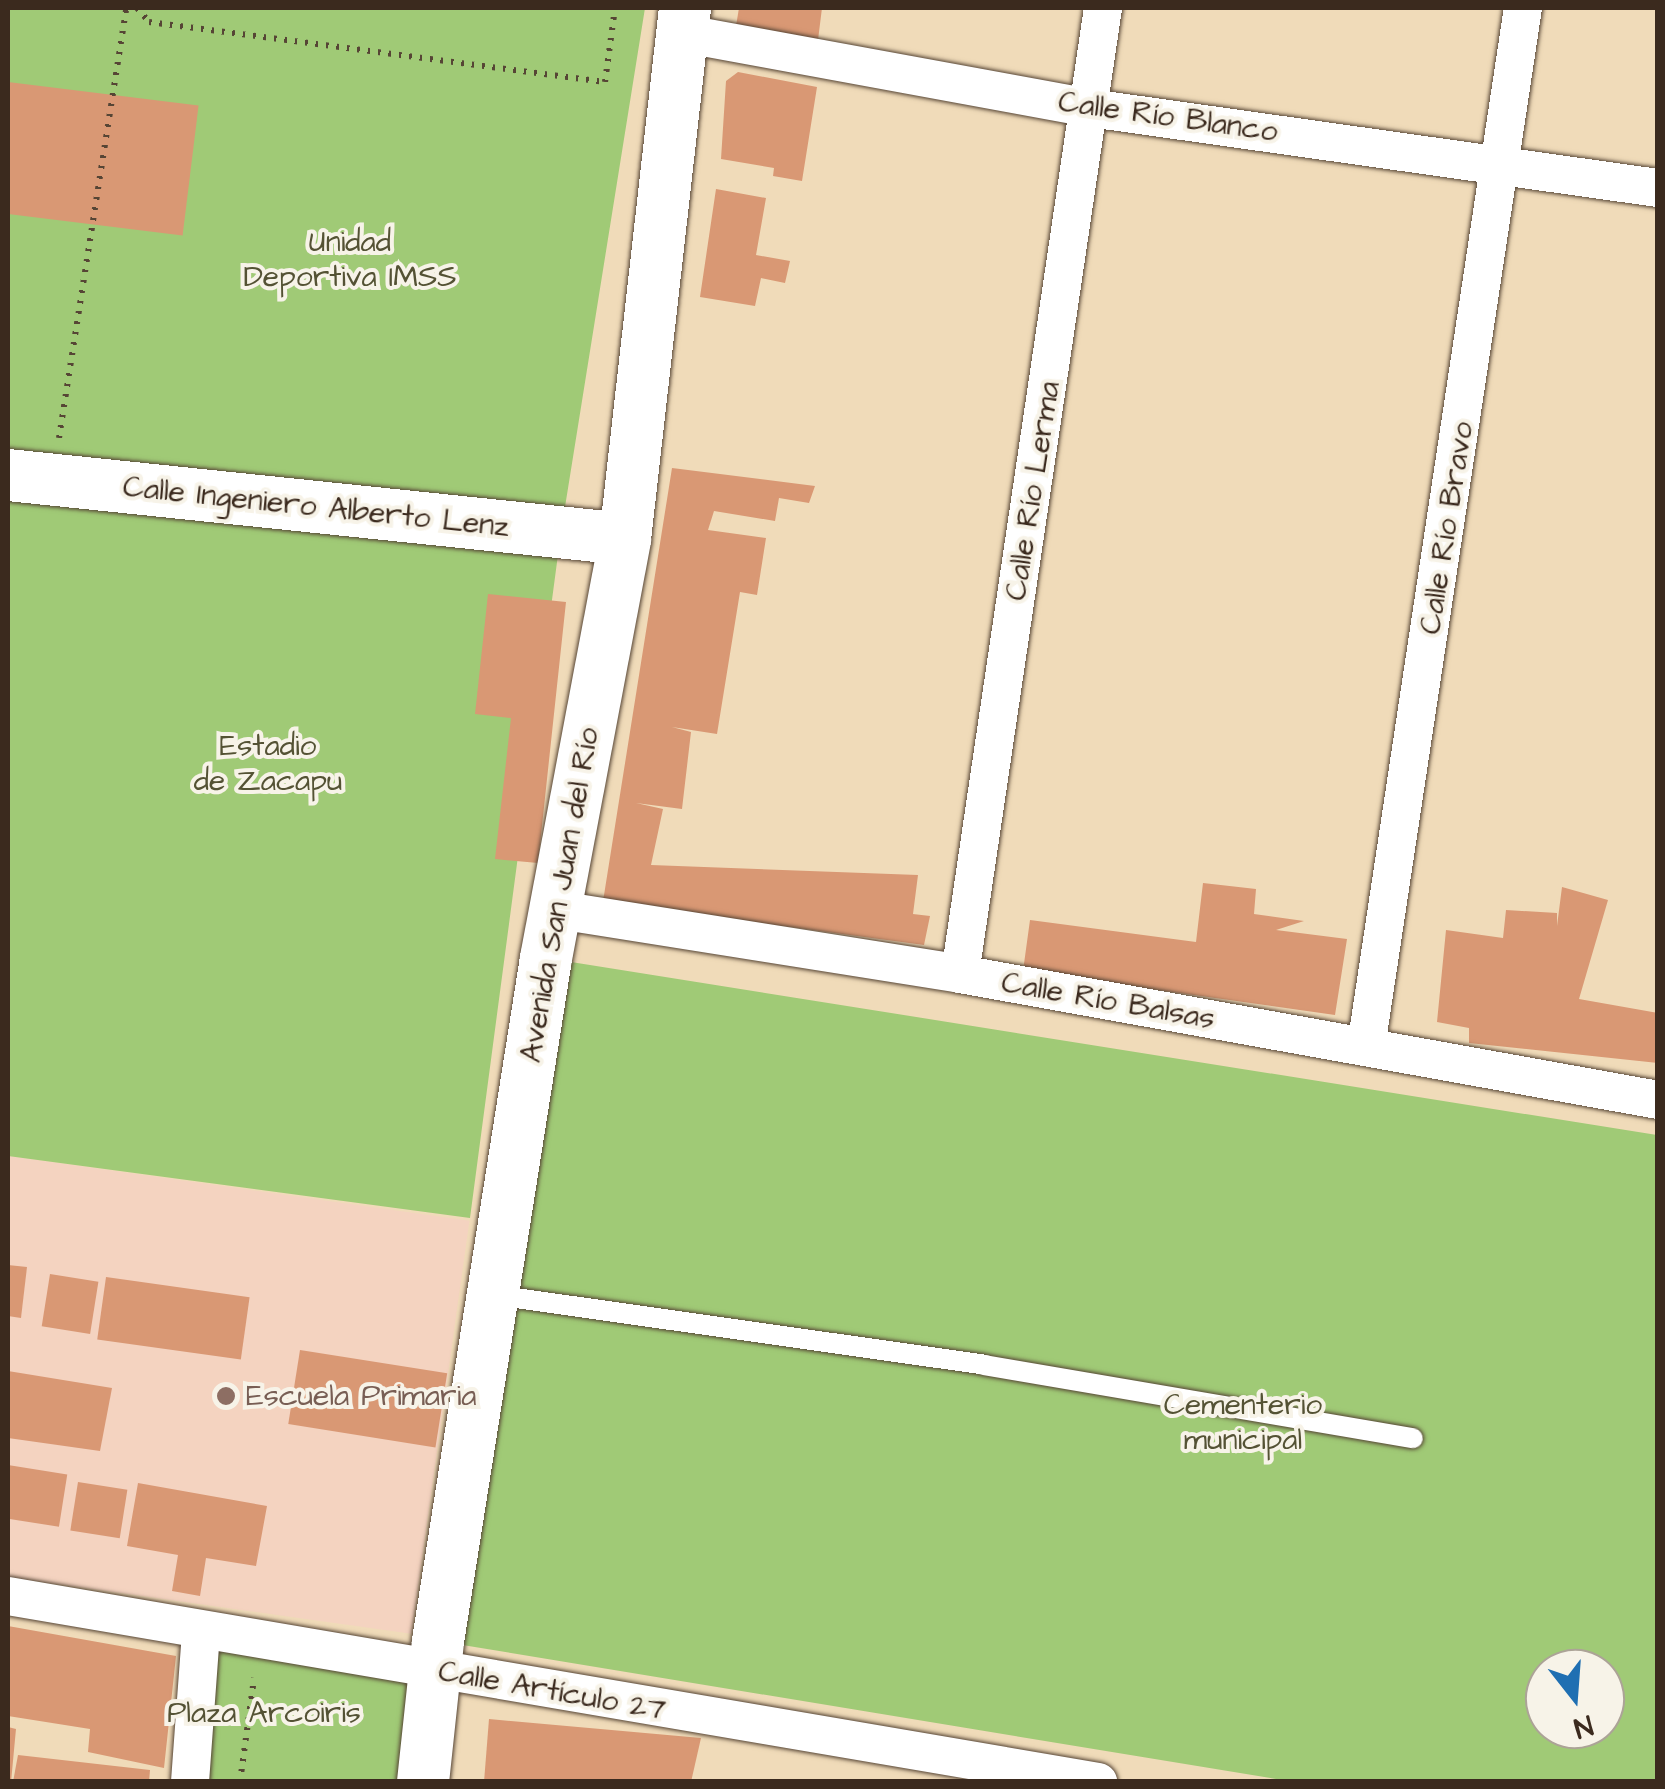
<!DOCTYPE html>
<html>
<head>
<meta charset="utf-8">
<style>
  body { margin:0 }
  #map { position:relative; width:1665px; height:1789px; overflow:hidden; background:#f0dbb9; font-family:"Architects Daughter",sans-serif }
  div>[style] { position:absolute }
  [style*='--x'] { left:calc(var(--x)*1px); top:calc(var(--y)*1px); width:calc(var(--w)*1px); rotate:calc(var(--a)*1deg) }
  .built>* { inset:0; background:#f4d3c0; transform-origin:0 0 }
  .green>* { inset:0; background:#a0ca76 }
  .building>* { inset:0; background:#d99874; transform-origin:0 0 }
  .path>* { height:6px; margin-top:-3px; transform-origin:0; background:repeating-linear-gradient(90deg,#564535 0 2.5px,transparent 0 10.5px) }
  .roads { filter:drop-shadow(0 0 2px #564535) drop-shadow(0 0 2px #564535) }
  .lane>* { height:20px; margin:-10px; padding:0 10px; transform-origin:10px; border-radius:10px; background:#fff }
  .street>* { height:38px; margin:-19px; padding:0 19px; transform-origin:19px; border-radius:19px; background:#fff }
  .secondary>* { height:52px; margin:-26px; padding:0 26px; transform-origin:26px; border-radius:26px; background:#fff }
  .dots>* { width:28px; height:28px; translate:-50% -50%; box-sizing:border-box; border:5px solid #f7f3e8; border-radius:50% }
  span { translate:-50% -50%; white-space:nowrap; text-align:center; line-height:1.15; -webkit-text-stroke:8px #f7f3e8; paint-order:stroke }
  .street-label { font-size:30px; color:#3b2a1e }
  .park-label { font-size:30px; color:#545234 }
  .education-label { font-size:30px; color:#785e54 }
  .left { translate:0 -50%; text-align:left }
  .frame { position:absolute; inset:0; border:10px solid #3b2a1e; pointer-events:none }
  .north { position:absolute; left:1525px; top:1649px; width:100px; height:100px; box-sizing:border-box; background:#f7f3e8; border:2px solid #aca397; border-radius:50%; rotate:163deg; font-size:28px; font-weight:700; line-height:40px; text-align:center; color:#3b2a1e }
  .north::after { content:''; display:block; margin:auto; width:35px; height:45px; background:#1f6fb2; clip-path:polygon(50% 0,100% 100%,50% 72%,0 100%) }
</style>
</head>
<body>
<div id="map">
  <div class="built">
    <i style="left:8px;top:1156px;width:466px;height:417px;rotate:8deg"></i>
  </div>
  <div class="green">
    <i style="clip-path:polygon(8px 8px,645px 8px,561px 532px,470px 1218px,8px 1156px)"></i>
    <i style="clip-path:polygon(evenodd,546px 958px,1657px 1135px,1657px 1781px,1288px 1781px,438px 1641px,546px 958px,1545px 1669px,1605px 1669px,1605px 1729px,1545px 1729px,1545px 1669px)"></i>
    <i style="clip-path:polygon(201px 1633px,435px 1671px,423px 1781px,190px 1782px)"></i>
  </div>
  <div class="building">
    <i style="clip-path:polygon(739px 8px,822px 8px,818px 40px,736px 26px)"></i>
    <i style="clip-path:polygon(738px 72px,817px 87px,802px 181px,773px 176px,774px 168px,721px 159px,726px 81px)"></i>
    <i style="left:8px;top:82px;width:192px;height:131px;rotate:7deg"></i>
    <i style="clip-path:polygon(716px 189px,766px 198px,756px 255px,790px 261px,785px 283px,761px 278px,755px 306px,700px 297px)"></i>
    <i style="clip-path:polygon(672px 468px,815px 486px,809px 503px,779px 498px,775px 521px,714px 511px,708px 530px,766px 538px,757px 595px,740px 592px,717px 734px,672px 727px,691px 732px,682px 809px,636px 803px,663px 809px,651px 865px,918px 875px,913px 914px,930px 916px,924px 945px,790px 927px,601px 914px)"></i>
    <i style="clip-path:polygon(488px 594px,566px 602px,538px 863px,495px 859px,511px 718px,475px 714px)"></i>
    <i style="clip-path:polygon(1203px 883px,1256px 889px,1254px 914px,1304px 921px,1276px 930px,1347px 939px,1335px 1015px,1023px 971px,1030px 920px,1196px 942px)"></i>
    <i style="clip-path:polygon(1562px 887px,1608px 900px,1579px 999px,1658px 1013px,1658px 1063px,1469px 1043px,1469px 1028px,1437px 1022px,1446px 930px,1503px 938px,1506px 910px,1557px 913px,1557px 926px)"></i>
    <i style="clip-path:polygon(8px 1265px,27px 1267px,21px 1318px,8px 1316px)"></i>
    <i style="left:50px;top:1274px;width:49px;height:53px;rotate:9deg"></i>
    <i style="left:106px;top:1277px;width:145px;height:63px;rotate:8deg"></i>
    <i style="left:300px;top:1350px;width:149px;height:75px;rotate:9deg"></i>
    <i style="clip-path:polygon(8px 1371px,112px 1388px,100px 1451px,8px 1438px)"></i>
    <i style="left:8px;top:1465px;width:60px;height:53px;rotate:9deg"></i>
    <i style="left:78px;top:1482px;width:50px;height:49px;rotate:9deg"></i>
    <i style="clip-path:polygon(138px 1483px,267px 1506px,256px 1566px,206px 1558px,200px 1596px,172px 1591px,178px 1555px,127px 1546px)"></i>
    <i style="clip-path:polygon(8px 1626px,176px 1656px,164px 1768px,88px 1752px,90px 1729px,8px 1716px)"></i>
    <i style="clip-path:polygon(489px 1719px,701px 1738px,691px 1782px,484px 1782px)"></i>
    <i style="clip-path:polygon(8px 1727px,16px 1729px,11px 1782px,8px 1782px)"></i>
    <i style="clip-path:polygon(18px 1755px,150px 1770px,149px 1782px,13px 1782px)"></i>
  </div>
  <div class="path">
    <i style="--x:137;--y:8;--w:18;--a:49"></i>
    <i style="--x:149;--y:22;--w:460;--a:7.5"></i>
    <i style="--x:605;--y:82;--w:75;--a:-82.3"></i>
    <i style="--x:59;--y:438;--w:435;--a:-81.1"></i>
    <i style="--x:240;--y:1782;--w:105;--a:-82.3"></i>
  </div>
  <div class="roads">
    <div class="lane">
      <i style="--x:495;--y:1295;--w:494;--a:8.1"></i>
      <i style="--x:984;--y:1365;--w:435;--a:9.7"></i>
    </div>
    <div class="street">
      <i style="--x:681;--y:33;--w:416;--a:10.4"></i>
      <i style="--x:1090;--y:108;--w:574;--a:8.02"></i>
      <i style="--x:558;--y:910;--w:407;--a:9"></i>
      <i style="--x:960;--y:974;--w:709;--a:10.23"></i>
      <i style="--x:960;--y:974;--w:977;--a:-81.58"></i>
      <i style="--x:1366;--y:1047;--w:1051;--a:-81.41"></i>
      <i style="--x:8;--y:1596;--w:1106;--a:9.68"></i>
      <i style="--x:190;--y:1782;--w:149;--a:-85.8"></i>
    </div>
    <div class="secondary">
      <i style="--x:8;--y:475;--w:620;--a:5.92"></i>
      <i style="--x:423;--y:1782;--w:142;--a:-83.9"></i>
      <i style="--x:438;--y:1641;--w:691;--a:-81.01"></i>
      <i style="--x:546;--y:958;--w:426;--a:-79.3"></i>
      <i style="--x:625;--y:539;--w:534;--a:-83.55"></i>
    </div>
  </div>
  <div class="dots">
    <i style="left:226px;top:1396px;background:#8d6e63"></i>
  </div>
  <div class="street-label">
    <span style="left:1168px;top:117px;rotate:8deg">Calle Río Blanco</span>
    <span style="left:1033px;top:491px;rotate:-81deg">Calle Río Lerma</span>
    <span style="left:316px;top:507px;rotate:6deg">Calle Ingeniero Alberto Lenz</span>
    <span style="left:1447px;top:528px;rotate:-81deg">Calle Río Bravo</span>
    <span style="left:560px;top:895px;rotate:-80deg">Avenida San Juan del Río</span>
    <span style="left:1108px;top:1001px;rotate:10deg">Calle Río Balsas</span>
    <span style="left:552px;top:1691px;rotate:10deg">Calle Artículo 27</span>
  </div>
  <div class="park-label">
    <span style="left:350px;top:259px">Unidad<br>Deportiva IMSS</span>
    <span style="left:268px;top:763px">Estadio<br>de Zacapu</span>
    <span style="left:1243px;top:1422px">Cementerio<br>municipal</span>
    <span style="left:264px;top:1713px">Plaza Arcoiris</span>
  </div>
  <div class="education-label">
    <span class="left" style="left:246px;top:1396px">Escuela Primaria</span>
  </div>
  <div class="frame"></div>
  <div class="north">N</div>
</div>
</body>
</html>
